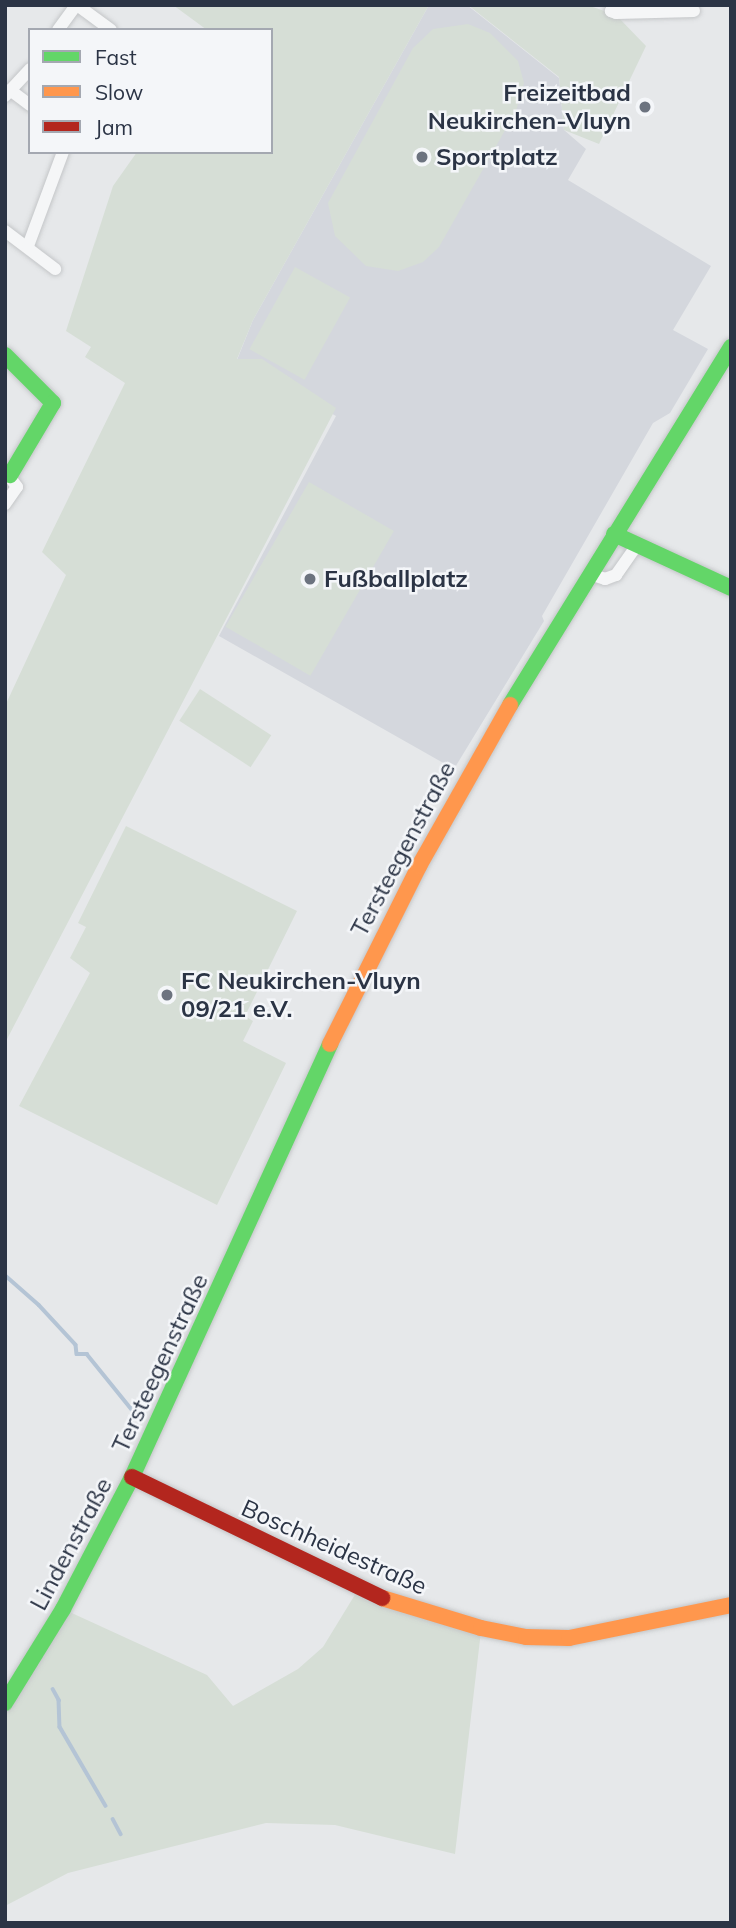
<!DOCTYPE html>
<html>
<head>
<meta charset="utf-8">
<style>
  body { margin:0 }
  #map { position:relative; width:736px; height:1928px; overflow:hidden; background:#e6e8ea; font-family:Mulish,sans-serif }
  div>[style] { position:absolute }
  [style*='--x'] { left:calc(var(--x)*1px); top:calc(var(--y)*1px); width:calc(var(--w)*1px); rotate:calc(var(--a)*1deg) }
  .built>* { inset:0; background:#d4d7dd }
  .green>* { inset:0; background:#d6ded6; transform-origin:0 0 }
  .stream>* { height:3.5px; margin:-1.75px; padding:0 1.75px; transform-origin:1.75px; border-radius:1.75px; background:#b4c4d5 }
  .roads { filter:drop-shadow(0 0 2px #c4c6c8) drop-shadow(0 0 2px #c4c6c8) }
  .street>* { height:12px; margin:-6px; padding:0 6px; transform-origin:6px; border-radius:6px; background:#f5f6f7 }
  .fast>* { height:16px; margin:-8px; padding:0 8px; transform-origin:8px; border-radius:8px; background:#63d668 }
  .slow>* { height:16px; margin:-8px; padding:0 8px; transform-origin:8px; border-radius:8px; background:#ff974d }
  .jam>* { height:16px; margin:-8px; padding:0 8px; transform-origin:8px; border-radius:8px; background:#b3261e }
  .dots>* { width:19px; height:19px; translate:-50% -50%; box-sizing:border-box; border:4px solid #f4f6f9; border-radius:50% }
  span { translate:-50% -50%; white-space:nowrap; text-align:center; line-height:1.15; -webkit-text-stroke:5px #f4f6f9; paint-order:stroke }
  .poi-label { font-size:24px; color:#2b3445; font-weight:700 }
  .right { translate:-100% -50%; text-align:right }
  .left { translate:0 -50%; text-align:left }
  .street-label { font-size:24px; color:#2b3445 }
  .frame { position:absolute; inset:0; border:7px solid #2b3445; pointer-events:none }
  .legend { position:absolute; left:28px; top:28px; width:245px; height:126px; box-sizing:border-box; background:#f4f6f9; border:2px solid #a4a8b1; margin:0; padding:9px 12px; list-style:none; font-size:21px; color:#2b3445 }
  .legend li { display:flex; align-items:center; gap:14px; height:35px }
  .legend b { width:35px; border:2px solid #a4a8b1 }
</style>
</head>
<body>
<div id="map">
  <div class="built">
    <i style="clip-path:polygon(429px 5px,467px 5px,559px 78px,564px 130px,586px 149px,568px 180px,711px 266px,673px 330px,708px 349px,670px 413px,653px 423px,542px 616px,544px 621px,454px 769px,219px 636px,336px 416px,237px 360px,253px 320px)"></i>
  </div>
  <div class="green">
    <i style="clip-path:polygon(173px 5px,429px 5px,253px 320px,237px 359px,262px 359px,336px 408px,5px 1043px,5px 706px,66px 575px,42px 552px,125px 383px,85px 357px,91px 347px,66px 331px,113px 186px,137px 152px,271px 152px,271px 30px,207px 30px)"></i>
    <i style="clip-path:polygon(468px 5px,587px 5px,616px 15px,646px 46px,599px 144px,564px 130px,559px 77px)"></i>
    <i style="clip-path:polygon(468px 24px,490px 33px,518px 61px,524px 83px,516px 111px,439px 247px,423px 262px,398px 271px,366px 266px,335px 236px,328px 203px,413px 48px,433px 29px)"></i>
    <i style="left:295px;top:267px;width:63px;height:94px;rotate:29deg"></i>
    <i style="left:309px;top:482px;width:98px;height:167px;rotate:30deg"></i>
    <i style="left:200px;top:689px;width:85px;height:38px;rotate:33deg"></i>
    <i style="clip-path:polygon(126px 826px,297px 911px,245px 1016px,253px 1021px,243px 1041px,286px 1063px,217px 1205px,19px 1106px,90px 973px,70px 958px,86px 927px,78px 923px)"></i>
    <i style="clip-path:polygon(356px 1593px,481px 1631px,455px 1854px,335px 1825px,266px 1823px,68px 1873px,5px 1906px,5px 1703px,63px 1609px,207px 1675px,233px 1706px,298px 1669px,323px 1647px)"></i>
  </div>
  <div class="stream">
    <i style="--x:5;--y:1275;--w:45;--a:41.4"></i>
    <i style="--x:39;--y:1305;--w:54;--a:47.2"></i>
    <i style="--x:76;--y:1345;--w:9;--a:84"></i>
    <i style="--x:77;--y:1354;--w:10;--a:0"></i>
    <i style="--x:87;--y:1354;--w:73;--a:51.1"></i>
    <i style="--x:53;--y:1689;--w:13;--a:61"></i>
    <i style="--x:59;--y:1700;--w:27;--a:88"></i>
    <i style="--x:60;--y:1727;--w:91;--a:59.8"></i>
    <i style="--x:113;--y:1819;--w:17;--a:62"></i>
  </div>
  <div class="roads">
    <div class="street">
      <i style="--x:77;--y:5;--w:42;--a:36.3"></i>
      <i style="--x:614;--y:5;--w:7;--a:117"></i>
      <i style="--x:611;--y:11;--w:5;--a:22"></i>
      <i style="--x:616;--y:13;--w:78;--a:-1.5"></i>
      <i style="--x:58;--y:30;--w:31;--a:-54"></i>
      <i style="--x:10;--y:90;--w:25;--a:37"></i>
      <i style="--x:5;--y:96;--w:37;--a:-47"></i>
      <i style="--x:5;--y:231;--w:63;--a:37.2"></i>
      <i style="--x:28;--y:246;--w:100;--a:-69.6"></i>
      <i style="--x:5;--y:504;--w:21;--a:-55"></i>
      <i style="--x:17;--y:487;--w:19;--a:-126"></i>
      <i style="--x:590;--y:574;--w:16;--a:18"></i>
      <i style="--x:605;--y:579;--w:12;--a:-20"></i>
      <i style="--x:616;--y:575;--w:35;--a:-55"></i>
    </div>
    <div class="fast">
      <i style="--x:5;--y:355;--w:68;--a:45"></i>
      <i style="--x:53;--y:403;--w:84;--a:120.8"></i>
      <i style="--x:614;--y:534;--w:129;--a:24.8"></i>
      <i style="--x:510;--y:705;--w:421;--a:-58.3"></i>
      <i style="--x:5;--y:1703;--w:110;--a:-58.3"></i>
      <i style="--x:63;--y:1609;--w:149;--a:-62.4"></i>
      <i style="--x:132;--y:1477;--w:476;--a:-65.4"></i>
    </div>
    <div class="slow">
      <i style="--x:330;--y:1044;--w:199;--a:-63.4"></i>
      <i style="--x:419;--y:866;--w:185;--a:-60.5"></i>
      <i style="--x:382;--y:1598;--w:103;--a:16.9"></i>
      <i style="--x:481;--y:1628;--w:46;--a:11.3"></i>
      <i style="--x:526;--y:1637;--w:43;--a:1.3"></i>
      <i style="--x:569;--y:1638;--w:165;--a:-11.5"></i>
    </div>
    <div class="jam">
      <i style="--x:132;--y:1477;--w:278;--a:25.8"></i>
    </div>
  </div>
  <div class="dots">
    <i style="left:645px;top:107px;background:#6c737f"></i>
    <i style="left:422px;top:157px;background:#6c737f"></i>
    <i style="left:310px;top:579px;background:#6c737f"></i>
    <i style="left:167px;top:995px;background:#6c737f"></i>
  </div>
  <div class="poi-label">
    <span class="right" style="left:631px;top:107px">Freizeitbad<br>Neukirchen-Vluyn</span>
    <span class="left" style="left:436px;top:157px">Sportplatz</span>
    <span class="left" style="left:324px;top:579px">Fußballplatz</span>
    <span class="left" style="left:181px;top:995px">FC Neukirchen-Vluyn<br>09/21 e.V.</span>
  </div>
  <div class="street-label">
    <span style="left:403px;top:849px;rotate:-62deg">Tersteegenstraße</span>
    <span style="left:160px;top:1363px;rotate:-65deg">Tersteegenstraße</span>
    <span style="left:71px;top:1544px;rotate:-62deg">Lindenstraße</span>
    <span style="left:334px;top:1547px;rotate:24deg">Boschheidestraße</span>
  </div>
  <div class="frame"></div>
  <ul class="legend">
  <li><b style="height:9px;background:#63d668"></b>Fast</li>
  <li><b style="height:9px;background:#ff974d"></b>Slow</li>
  <li><b style="height:9px;background:#b3261e"></b>Jam</li>
  </ul>
</div>
</body>
</html>
